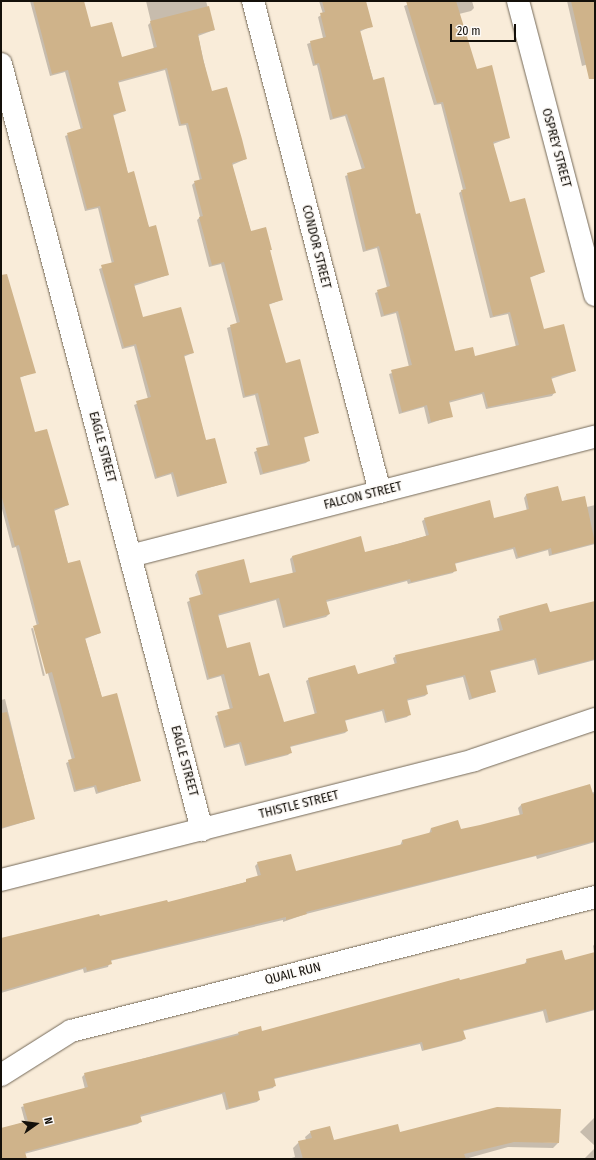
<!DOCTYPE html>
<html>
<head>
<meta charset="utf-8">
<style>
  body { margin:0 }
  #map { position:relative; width:596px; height:1160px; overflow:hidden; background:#f9ecd9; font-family:"Fira Sans Condensed",sans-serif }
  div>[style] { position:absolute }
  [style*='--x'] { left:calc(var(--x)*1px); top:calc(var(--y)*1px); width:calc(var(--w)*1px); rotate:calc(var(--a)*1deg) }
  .shadow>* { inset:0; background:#0003; transform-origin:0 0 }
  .building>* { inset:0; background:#cfb38a }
  .roads { filter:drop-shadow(0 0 1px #746959) drop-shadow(0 0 1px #746959) }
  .minor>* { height:22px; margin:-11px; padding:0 11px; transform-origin:11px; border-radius:11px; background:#fff }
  span { translate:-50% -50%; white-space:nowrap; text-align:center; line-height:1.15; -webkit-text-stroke:3px #fdfaf7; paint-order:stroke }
  .street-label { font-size:13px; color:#14100a }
  .frame { position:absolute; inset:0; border:2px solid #14100a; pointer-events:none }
  .north { position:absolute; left:16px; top:1104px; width:40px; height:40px; -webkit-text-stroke:3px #fdfaf7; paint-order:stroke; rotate:76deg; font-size:11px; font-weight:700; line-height:16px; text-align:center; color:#14100a }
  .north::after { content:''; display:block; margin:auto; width:14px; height:18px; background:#14100a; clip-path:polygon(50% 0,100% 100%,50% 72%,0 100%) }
  .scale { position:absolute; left:450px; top:24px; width:66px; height:18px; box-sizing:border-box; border:2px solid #14100a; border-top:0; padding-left:5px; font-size:12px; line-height:14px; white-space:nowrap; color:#14100a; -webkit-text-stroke:3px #fdfaf7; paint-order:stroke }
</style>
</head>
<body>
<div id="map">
  <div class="shadow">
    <i style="clip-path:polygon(30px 1px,83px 1px,90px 29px,121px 58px,154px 49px,148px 25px,151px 22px,146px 1px,206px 1px,214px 30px,198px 36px,211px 93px,246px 159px,232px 165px,251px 232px,271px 249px,269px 252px,281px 300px,268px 305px,285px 364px,318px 433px,303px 438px,309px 460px,306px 463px,260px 475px,254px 452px,268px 446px,255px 395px,243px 398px,227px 328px,237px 324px,221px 264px,209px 267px,197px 220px,200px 217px,192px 185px,194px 183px,205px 220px,194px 183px,200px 181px,186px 125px,179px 126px,165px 70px,117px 83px,125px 111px,112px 116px,128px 174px,168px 275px,134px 286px,142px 318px,193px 353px,183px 357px,206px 441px,226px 483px,177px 497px,171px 474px,155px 479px,134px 405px,148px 399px,134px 346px,122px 349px,99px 269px,112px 264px,98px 208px,85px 211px,65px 136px,81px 130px,65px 72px,50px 76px)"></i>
    <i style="clip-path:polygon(319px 1px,365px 1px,372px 26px,359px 32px,455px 352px,475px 358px,516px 347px,508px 314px,490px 318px,459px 193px,463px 190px,441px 104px,434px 105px,404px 6px,416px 1px,472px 1px,474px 8px,471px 11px,459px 14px,476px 70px,509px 138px,493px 144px,509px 203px,544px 272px,529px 278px,543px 330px,575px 371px,551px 379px,554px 393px,552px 396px,486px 409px,482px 394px,448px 403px,452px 416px,428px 424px,424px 407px,399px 414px,389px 374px,409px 367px,396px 313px,381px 317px,375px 293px,387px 288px,377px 248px,363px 252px,345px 176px,362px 170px,345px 116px,330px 120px,317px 65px,313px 66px,307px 44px,323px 38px,318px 17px,323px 14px)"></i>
    <i style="clip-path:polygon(567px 1px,595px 1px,595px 62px,582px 66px)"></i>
    <i style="clip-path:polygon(1px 304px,35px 372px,19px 378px,34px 433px,68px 505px,54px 511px,68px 564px,100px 633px,85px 639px,102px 698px,139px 781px,96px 794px,94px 787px,74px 792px,66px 763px,72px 760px,35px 627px,37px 626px,16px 547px,12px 548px,1px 505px)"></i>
    <i style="clip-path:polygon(526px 495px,587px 507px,595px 505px,595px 544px,549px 556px,548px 550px,516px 559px,513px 549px,454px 564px,455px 570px,453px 573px,408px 584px,407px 581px,326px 602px,329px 614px,326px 617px,283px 628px,276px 600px,217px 616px,226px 649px,258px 677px,283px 723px,315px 715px,306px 681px,309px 679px,357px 675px,395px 665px,393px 658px,396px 656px,500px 632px,497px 619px,500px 617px,549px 613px,595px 602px,595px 660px,538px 675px,534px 660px,490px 671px,495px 692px,469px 700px,463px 677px,425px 686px,427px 694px,425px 696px,406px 701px,409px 715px,407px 717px,385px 723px,382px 711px,344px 721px,347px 731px,345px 733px,290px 747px,291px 752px,288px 755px,245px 766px,239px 744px,224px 748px,215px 716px,230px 710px,221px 676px,207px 680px,187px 602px,201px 596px,195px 575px,197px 572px,250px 585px,293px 574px,290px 559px,292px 557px,365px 553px,426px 536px,422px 521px,425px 519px,494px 519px,527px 511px,524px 498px)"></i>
    <i style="left:33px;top:628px;width:49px;height:2px;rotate:76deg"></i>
    <i style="clip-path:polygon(5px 699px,34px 819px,1px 829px,1px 700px)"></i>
    <i style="clip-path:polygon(595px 792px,595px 842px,537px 859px,536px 856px,508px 863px,306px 914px,283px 922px,283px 920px,110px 961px,108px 967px,84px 973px,83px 969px,1px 993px,1px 939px,167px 903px,243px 883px,258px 877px,255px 866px,258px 863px,295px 872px,400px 846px,402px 841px,429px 834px,431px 828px,460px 831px,520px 816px,518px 808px,521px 805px)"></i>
    <i style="clip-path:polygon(595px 943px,595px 1010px,546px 1023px,543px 1011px,463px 1031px,464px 1039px,462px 1041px,422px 1051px,420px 1044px,274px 1079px,275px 1085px,273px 1088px,257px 1092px,259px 1100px,257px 1102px,226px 1110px,222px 1094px,140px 1117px,141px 1121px,138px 1124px,24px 1154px,25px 1159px,1px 1159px,1px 1129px,25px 1122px,21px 1107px,85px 1089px,82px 1077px,85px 1074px,239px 1033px,262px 1032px,524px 965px,527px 960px,564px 961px,594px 953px,593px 946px)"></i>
    <i style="clip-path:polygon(595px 1117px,595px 1146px,580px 1132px)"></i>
    <i style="clip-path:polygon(311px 1132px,333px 1142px,399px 1133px,558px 1143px,553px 1148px,508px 1147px,465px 1159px,288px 1159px,295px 1157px,293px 1148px,299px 1142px,306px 1140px,305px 1137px)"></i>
    <i style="clip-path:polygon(595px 1148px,595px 1159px,584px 1159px)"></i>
  </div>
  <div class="building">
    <i style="clip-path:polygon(33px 1px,84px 1px,91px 27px,112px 22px,122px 57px,157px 47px,150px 21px,209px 6px,215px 30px,198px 34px,203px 59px,212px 91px,227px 87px,242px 139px,247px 159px,232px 163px,251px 231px,266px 227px,272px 250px,270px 250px,283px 300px,269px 304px,286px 363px,300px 359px,319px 433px,304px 437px,310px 461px,263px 473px,256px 448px,270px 445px,258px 393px,245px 396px,230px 325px,240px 322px,224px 262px,212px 265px,199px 217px,203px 216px,194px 181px,202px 179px,188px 123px,181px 124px,167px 68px,118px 81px,126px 111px,113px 114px,128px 173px,134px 171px,149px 227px,156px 225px,169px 275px,134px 284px,143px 317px,181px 307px,194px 353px,184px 355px,206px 440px,215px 438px,227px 483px,180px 495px,173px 472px,157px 477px,136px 401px,151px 397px,136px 344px,124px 347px,101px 265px,114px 262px,100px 206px,87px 209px,67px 133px,83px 128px,68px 70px,52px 74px)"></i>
    <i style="clip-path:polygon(322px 1px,366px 1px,373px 27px,360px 30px,373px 80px,384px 77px,416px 214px,420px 213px,455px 351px,473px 347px,475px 356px,519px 345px,510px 312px,493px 316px,461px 190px,466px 189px,443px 102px,437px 103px,406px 1px,456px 1px,477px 69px,492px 65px,510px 138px,493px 142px,510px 202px,525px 198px,536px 239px,545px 272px,530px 277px,544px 329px,564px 324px,576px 371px,551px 377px,556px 393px,488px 407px,484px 392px,449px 401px,453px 417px,431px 422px,427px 405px,402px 412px,391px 370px,412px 365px,398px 311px,384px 315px,377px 290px,390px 286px,379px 246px,366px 250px,347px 173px,365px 168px,347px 114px,333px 118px,319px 63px,315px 64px,310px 41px,326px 37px,320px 13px,325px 12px)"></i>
    <i style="clip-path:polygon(571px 1px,595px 1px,595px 79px,589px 79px)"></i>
    <i style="clip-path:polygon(7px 274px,36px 373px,20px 377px,35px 432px,47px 429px,69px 505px,54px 509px,68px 563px,80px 560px,101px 633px,85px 638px,102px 697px,117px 693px,141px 781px,98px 792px,96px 785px,76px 790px,68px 760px,75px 758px,52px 672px,46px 674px,33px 626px,39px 624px,19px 545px,15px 546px,1px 494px,1px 275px)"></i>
    <i style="clip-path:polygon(558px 486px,562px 501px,585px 496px,595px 543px,552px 554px,551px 548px,518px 557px,515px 547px,455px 563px,457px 571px,411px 582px,410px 579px,326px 600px,330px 614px,286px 626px,279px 598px,218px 614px,227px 648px,250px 642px,259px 676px,269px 673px,284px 722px,317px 713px,308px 678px,355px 665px,358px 674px,397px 663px,395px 655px,503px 630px,499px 616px,547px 603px,550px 612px,595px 601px,595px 659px,540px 673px,536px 658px,490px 670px,496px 692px,472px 698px,465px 675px,426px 685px,428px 694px,407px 699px,411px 715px,387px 721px,384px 709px,345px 720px,348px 731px,290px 746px,292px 753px,247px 764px,241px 742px,226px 746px,217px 712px,233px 708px,224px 674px,209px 678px,200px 644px,189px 598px,203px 594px,197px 571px,244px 559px,250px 583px,296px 572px,292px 556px,361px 536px,365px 552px,401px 543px,429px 535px,424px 518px,490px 500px,494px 518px,529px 509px,526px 494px)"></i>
    <i style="clip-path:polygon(7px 712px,35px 819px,1px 828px,1px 713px)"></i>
    <i style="clip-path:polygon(590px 784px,593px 794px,595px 794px,595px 841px,306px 912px,307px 914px,286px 920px,286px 917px,111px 960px,112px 964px,87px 971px,86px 967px,1px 991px,1px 938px,99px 914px,100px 916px,167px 900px,168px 902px,246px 882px,246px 879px,261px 875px,257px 862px,291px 854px,296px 871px,403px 844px,402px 840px,432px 832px,431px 828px,458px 820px,461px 829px,480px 825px,523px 814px,521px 804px)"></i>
    <i style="clip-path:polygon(562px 950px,565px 960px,595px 952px,595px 1009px,549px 1021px,546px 1009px,463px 1030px,466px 1039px,424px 1050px,422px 1042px,274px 1078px,276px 1086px,258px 1091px,260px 1100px,229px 1108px,225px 1092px,140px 1115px,142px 1122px,25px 1152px,27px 1159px,1px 1159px,1px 1128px,28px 1121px,23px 1104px,88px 1087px,84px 1073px,239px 1035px,238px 1032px,261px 1026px,262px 1031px,459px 978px,460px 980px,527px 963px,526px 959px)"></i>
    <i style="clip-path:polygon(497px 1107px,561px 1109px,559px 1143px,514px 1142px,464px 1154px,466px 1159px,303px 1159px,298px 1141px,312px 1138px,310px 1131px,330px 1126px,334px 1140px,398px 1124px,400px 1132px)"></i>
  </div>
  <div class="roads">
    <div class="minor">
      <i style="--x:253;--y:1;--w:507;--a:75.5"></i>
      <i style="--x:518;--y:1;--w:304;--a:75.3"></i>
      <i style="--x:1;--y:64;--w:792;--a:75.3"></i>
      <i style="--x:130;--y:556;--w:480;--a:-14.4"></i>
      <i style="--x:1;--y:880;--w:488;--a:-14.2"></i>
      <i style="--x:474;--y:760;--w:128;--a:-18.7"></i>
      <i style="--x:1;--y:1075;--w:83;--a:-32.2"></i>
      <i style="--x:71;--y:1031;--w:541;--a:-14.34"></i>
    </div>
  </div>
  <div class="street-label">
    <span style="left:556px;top:148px;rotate:75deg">OSPREY STREET</span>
    <span style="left:316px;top:247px;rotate:76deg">CONDOR STREET</span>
    <span style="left:102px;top:447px;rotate:75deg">EAGLE STREET</span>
    <span style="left:363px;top:496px;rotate:-14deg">FALCON STREET</span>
    <span style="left:184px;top:761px;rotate:75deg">EAGLE STREET</span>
    <span style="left:299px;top:805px;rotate:-14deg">THISTLE STREET</span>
    <span style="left:293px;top:974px;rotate:-14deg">QUAIL RUN</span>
  </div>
  <div class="frame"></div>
  <div class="north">N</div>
  <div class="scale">20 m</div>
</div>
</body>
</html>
